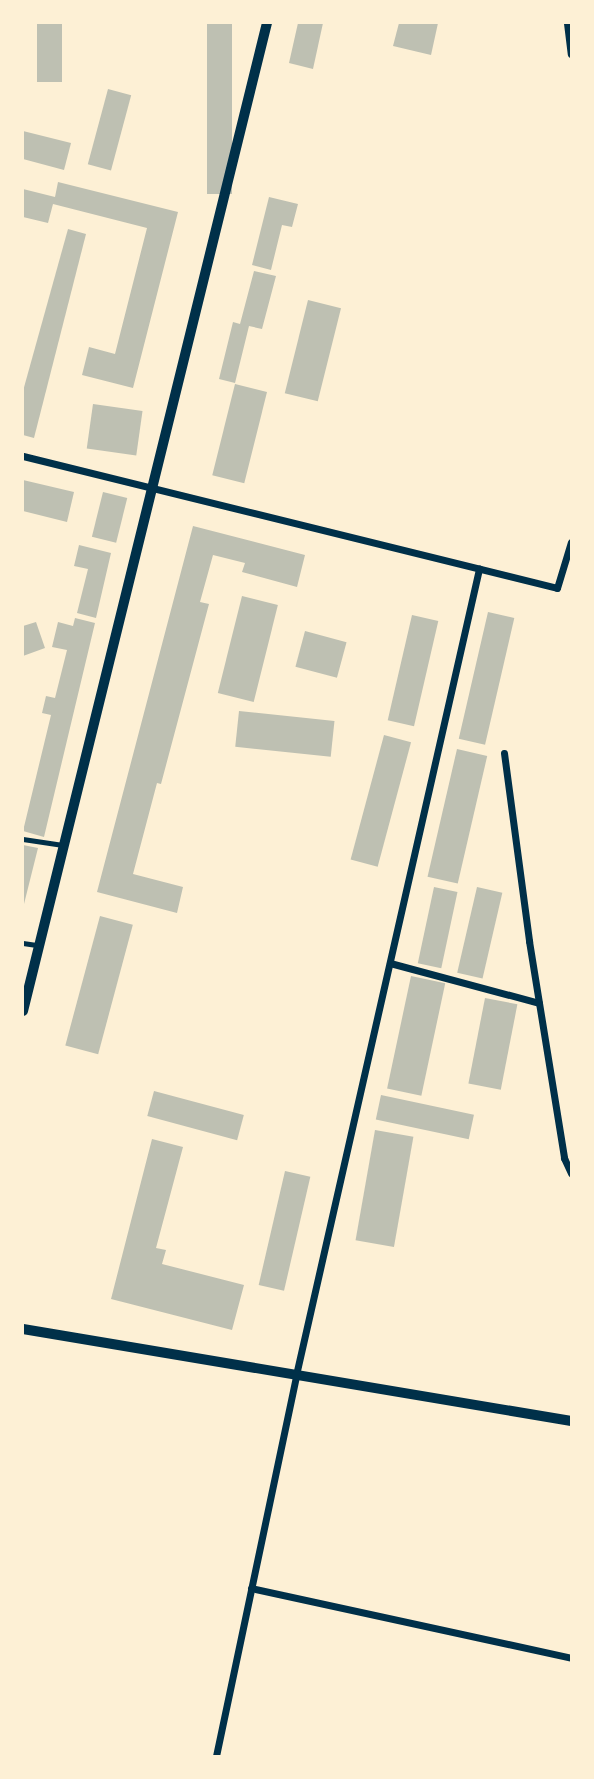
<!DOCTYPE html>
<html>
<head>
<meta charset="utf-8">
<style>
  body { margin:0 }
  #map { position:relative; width:594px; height:1779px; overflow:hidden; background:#fdf0d5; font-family:Signika,sans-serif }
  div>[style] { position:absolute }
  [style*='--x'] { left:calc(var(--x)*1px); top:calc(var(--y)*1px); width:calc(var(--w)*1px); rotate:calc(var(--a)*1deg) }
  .building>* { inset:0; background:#bec0b2; transform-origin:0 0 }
  .service>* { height:4.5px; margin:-2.25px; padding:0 2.25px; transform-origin:2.25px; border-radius:2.25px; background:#003049 }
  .minor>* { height:7px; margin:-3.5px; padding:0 3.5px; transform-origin:3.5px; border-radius:3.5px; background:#003049 }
  .tertiary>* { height:10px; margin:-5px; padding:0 5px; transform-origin:5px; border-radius:5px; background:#003049 }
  span { translate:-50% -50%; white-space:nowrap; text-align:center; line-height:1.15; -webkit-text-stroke:5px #fdf0d5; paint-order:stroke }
  .frame { position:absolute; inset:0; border:24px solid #fdf0d5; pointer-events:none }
</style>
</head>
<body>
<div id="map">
  <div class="building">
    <i style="left:37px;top:23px;width:25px;height:59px"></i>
    <i style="left:207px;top:23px;width:25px;height:171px"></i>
    <i style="clip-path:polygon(298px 23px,323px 23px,313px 69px,289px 63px)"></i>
    <i style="clip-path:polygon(399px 23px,438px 23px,431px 55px,393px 46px)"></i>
    <i style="left:108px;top:89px;width:24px;height:78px;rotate:15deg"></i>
    <i style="clip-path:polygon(23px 131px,71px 143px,64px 170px,23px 159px)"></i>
    <i style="clip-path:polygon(58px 182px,178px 212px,133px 388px,82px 375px,89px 347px,115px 354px,147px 228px,53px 204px,48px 223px,23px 217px,23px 189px,55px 197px)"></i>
    <i style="clip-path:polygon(269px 197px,298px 204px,292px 227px,282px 225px,271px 270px,252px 265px)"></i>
    <i style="clip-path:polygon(68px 229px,86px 234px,34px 438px,23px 435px,23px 391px)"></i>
    <i style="clip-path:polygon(254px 271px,276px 276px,262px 329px,249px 326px,235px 383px,219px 379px,233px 322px,240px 324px)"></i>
    <i style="left:308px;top:300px;width:34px;height:96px;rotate:14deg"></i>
    <i style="left:235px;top:384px;width:33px;height:94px;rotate:14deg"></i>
    <i style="left:93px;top:404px;width:50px;height:45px;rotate:8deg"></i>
    <i style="clip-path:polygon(23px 480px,74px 492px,67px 522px,23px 511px)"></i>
    <i style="left:103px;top:492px;width:25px;height:46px;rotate:14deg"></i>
    <i style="clip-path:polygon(193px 526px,305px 555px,297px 587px,242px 572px,245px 563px,213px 555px,200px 602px,209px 604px,161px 784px,157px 783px,133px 874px,183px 887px,177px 913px,97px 892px)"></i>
    <i style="clip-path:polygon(79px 545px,111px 553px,96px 618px,77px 613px,88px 569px,74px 566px)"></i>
    <i style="left:242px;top:596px;width:37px;height:100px;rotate:14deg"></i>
    <i style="left:488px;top:612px;width:27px;height:130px;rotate:13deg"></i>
    <i style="left:412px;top:615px;width:27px;height:108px;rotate:13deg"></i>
    <i style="clip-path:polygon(75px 618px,95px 623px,44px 837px,23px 831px,51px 715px,42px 713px,46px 696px,55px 698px,67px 650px,52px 647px,58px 622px,73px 626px)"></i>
    <i style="clip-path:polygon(36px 622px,45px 648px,23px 656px,23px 626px)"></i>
    <i style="left:305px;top:631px;width:43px;height:37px;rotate:15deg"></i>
    <i style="left:239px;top:711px;width:96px;height:36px;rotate:6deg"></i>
    <i style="left:384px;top:735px;width:28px;height:129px;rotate:15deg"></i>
    <i style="left:457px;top:749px;width:31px;height:131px;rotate:13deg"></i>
    <i style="clip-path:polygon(23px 845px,38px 848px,24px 904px,23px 904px)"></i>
    <i style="left:434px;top:887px;width:24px;height:78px;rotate:12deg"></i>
    <i style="left:477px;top:887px;width:26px;height:88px;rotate:13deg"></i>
    <i style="left:100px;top:916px;width:34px;height:134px;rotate:15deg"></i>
    <i style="left:411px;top:976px;width:35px;height:115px;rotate:12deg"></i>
    <i style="left:485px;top:998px;width:33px;height:87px;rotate:11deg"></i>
    <i style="left:154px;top:1091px;width:93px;height:26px;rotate:15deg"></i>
    <i style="left:381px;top:1095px;width:95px;height:25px;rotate:12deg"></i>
    <i style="left:375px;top:1130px;width:39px;height:112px;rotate:10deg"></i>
    <i style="clip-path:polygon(152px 1139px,183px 1147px,156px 1248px,166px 1250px,162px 1264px,244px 1285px,232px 1330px,111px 1299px)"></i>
    <i style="left:285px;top:1171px;width:26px;height:117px;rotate:13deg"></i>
  </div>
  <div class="service">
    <i style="--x:23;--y:839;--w:40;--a:8.5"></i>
    <i style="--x:23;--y:943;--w:15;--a:8"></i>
  </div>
  <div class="minor">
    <i style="--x:567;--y:23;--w:31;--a:83"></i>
    <i style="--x:23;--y:456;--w:550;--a:13.88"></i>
    <i style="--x:557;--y:588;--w:48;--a:-73.1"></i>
    <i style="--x:504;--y:753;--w:190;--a:82.4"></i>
    <i style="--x:529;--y:941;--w:220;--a:80.8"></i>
    <i style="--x:564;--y:1158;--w:17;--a:65"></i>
    <i style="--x:390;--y:963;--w:154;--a:15"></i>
    <i style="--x:251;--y:1588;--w:328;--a:12.3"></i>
    <i style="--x:216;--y:1756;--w:389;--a:-78.1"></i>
    <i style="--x:296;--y:1375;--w:827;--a:-77.21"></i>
  </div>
  <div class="tertiary">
    <i style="--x:23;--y:1011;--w:1018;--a:-76.13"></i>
    <i style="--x:23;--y:1329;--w:556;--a:9.53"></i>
  </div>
  <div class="frame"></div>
</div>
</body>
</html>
